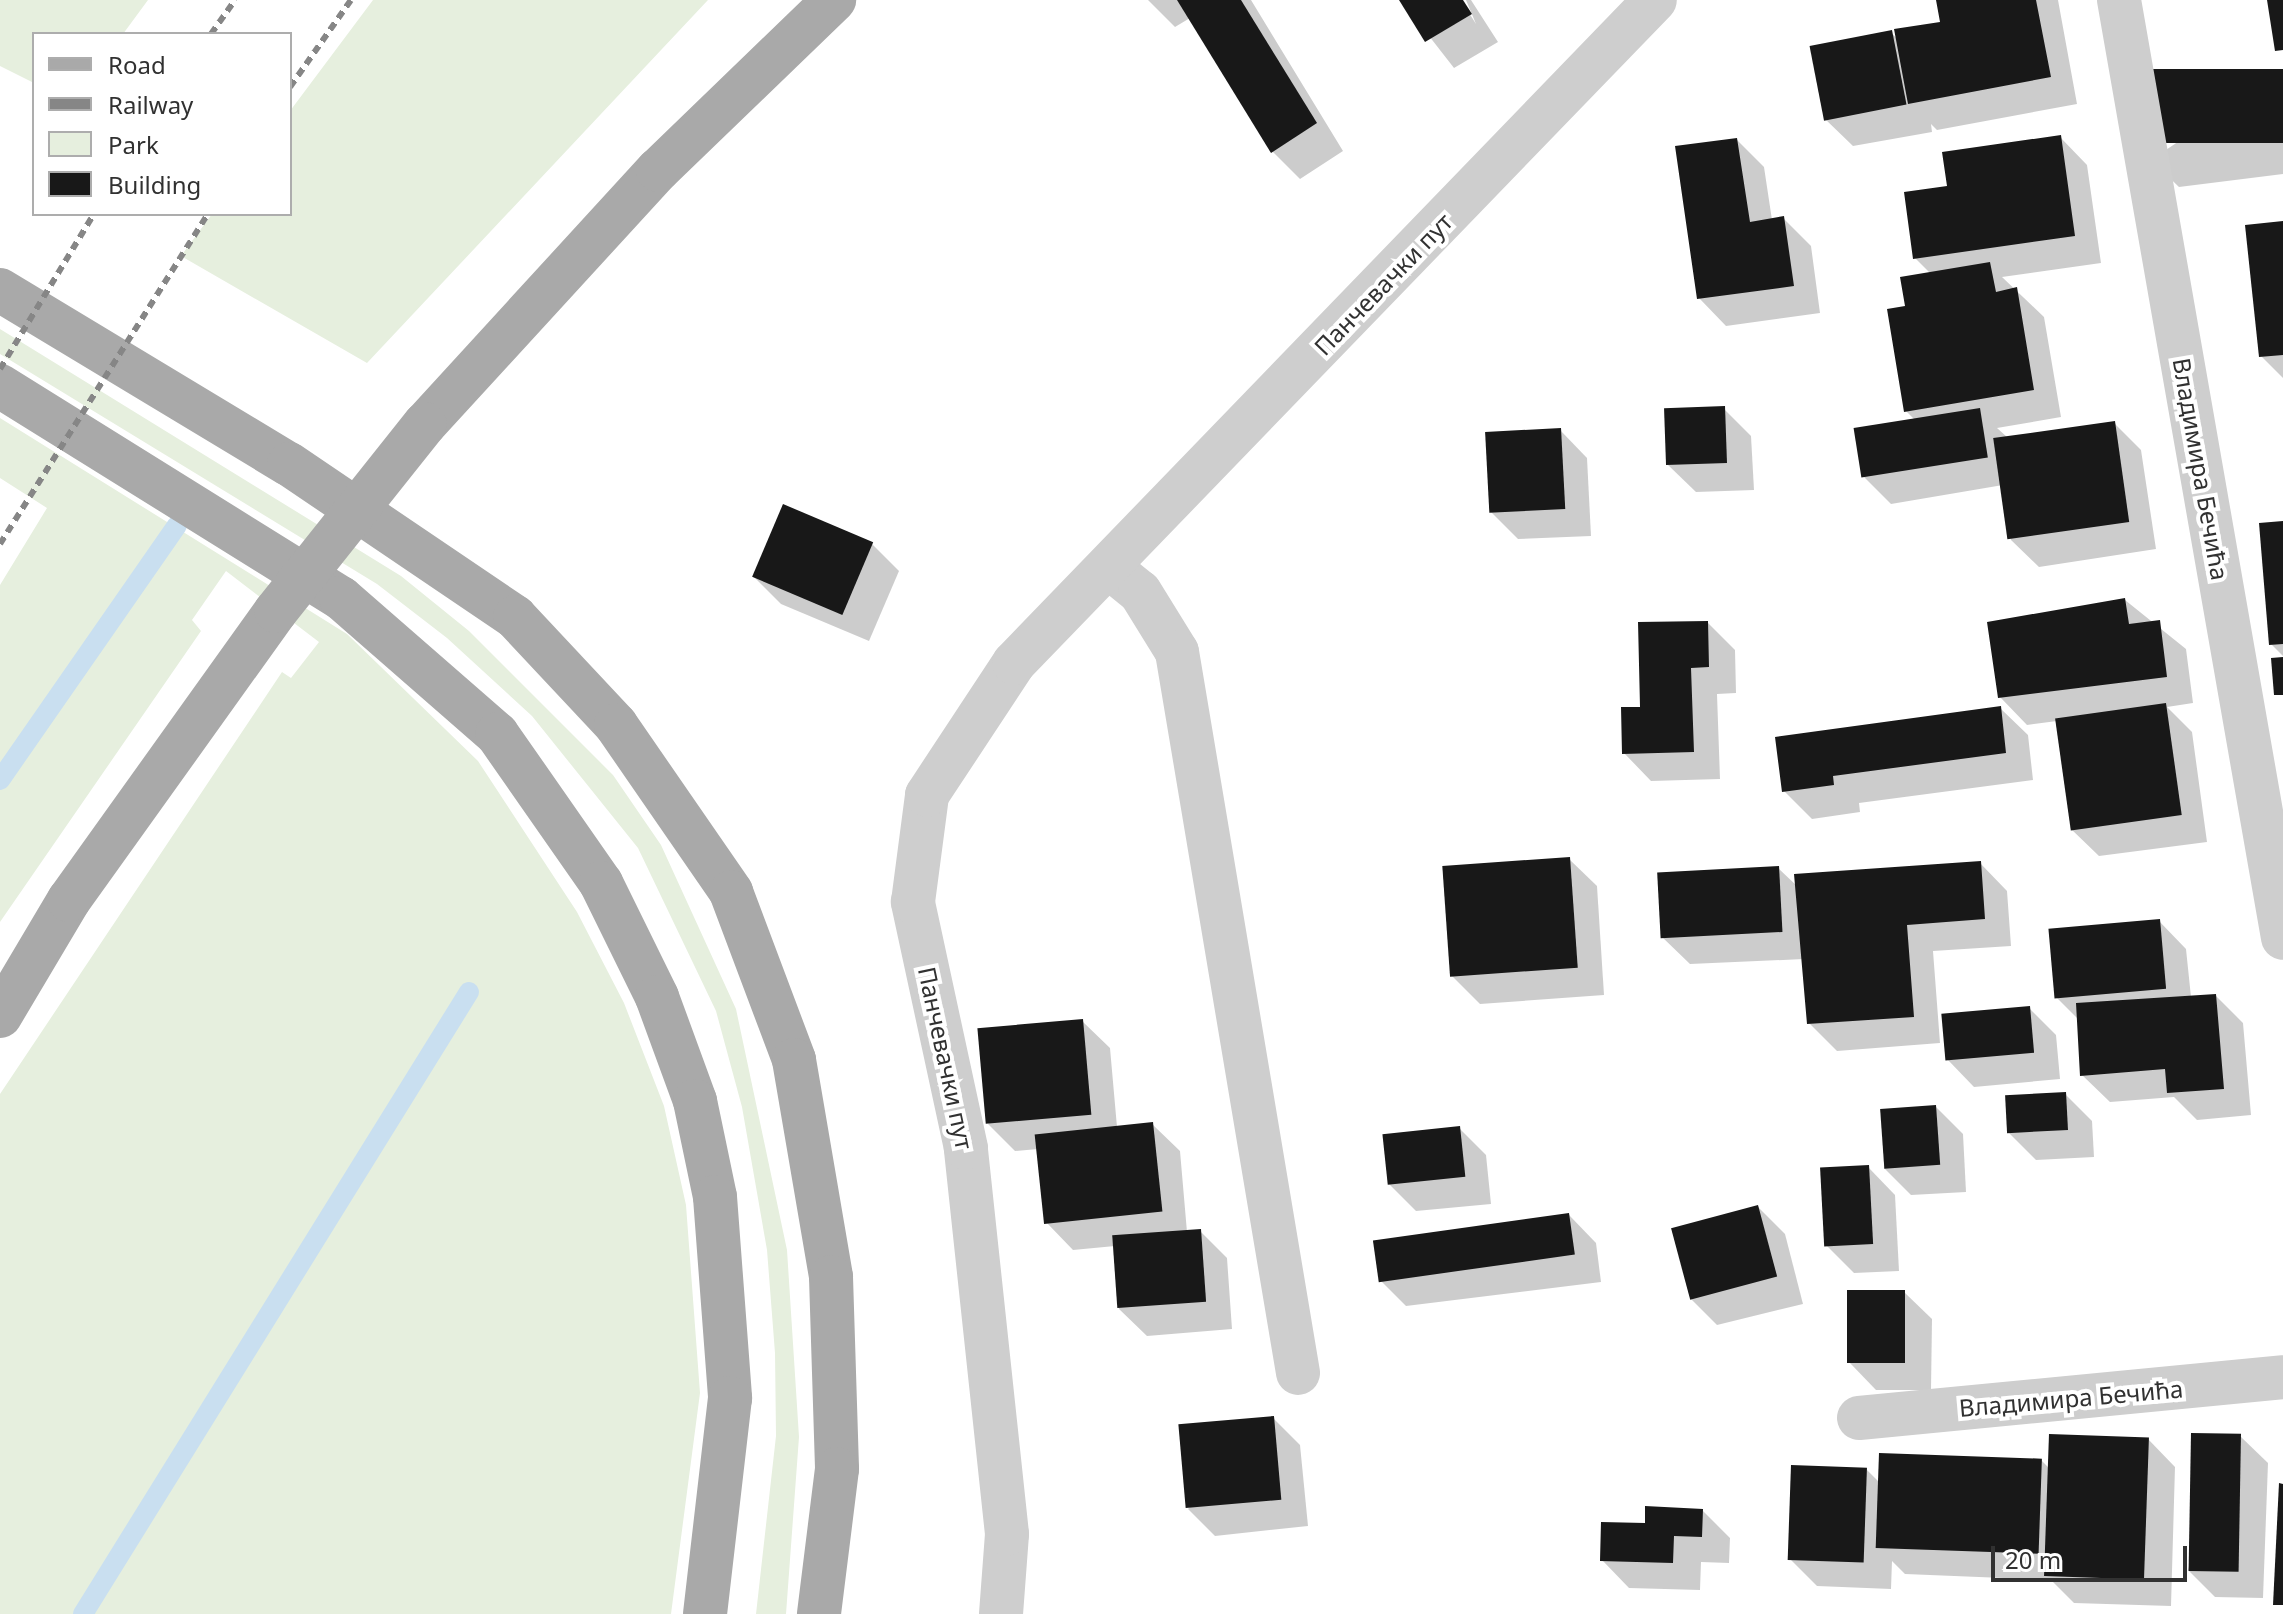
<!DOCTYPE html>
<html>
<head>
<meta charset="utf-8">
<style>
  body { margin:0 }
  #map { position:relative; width:2283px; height:1614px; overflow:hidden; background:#fff; font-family:"Noto Sans",sans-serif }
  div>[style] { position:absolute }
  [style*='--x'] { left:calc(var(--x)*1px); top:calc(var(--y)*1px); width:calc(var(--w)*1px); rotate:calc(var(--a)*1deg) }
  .green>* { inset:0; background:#e6efde }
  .shadow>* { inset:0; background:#0003 }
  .stream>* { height:20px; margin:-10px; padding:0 10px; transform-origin:10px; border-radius:10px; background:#c9dff0 }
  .building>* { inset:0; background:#181818; transform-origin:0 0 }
  .minor>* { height:44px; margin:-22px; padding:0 22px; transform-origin:22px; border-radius:22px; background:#cecece }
  .major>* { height:44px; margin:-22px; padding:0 22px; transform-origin:22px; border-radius:22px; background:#a9a9a9 }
  .rail>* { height:6px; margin-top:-3px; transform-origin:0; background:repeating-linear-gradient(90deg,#868686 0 8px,transparent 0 14px) }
  .major-bridge>* { height:44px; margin:-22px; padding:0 22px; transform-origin:22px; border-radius:22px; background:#a9a9a9 }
  span { translate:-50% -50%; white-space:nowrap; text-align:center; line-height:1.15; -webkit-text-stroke:8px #fff; paint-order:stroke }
  .street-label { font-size:24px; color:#313131 }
  .legend { position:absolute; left:32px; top:32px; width:260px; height:184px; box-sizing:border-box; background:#fff; border:2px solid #adadad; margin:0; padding:10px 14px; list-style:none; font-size:24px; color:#313131 }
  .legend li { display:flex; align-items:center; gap:16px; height:40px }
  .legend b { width:40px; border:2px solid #adadad }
  .scale { position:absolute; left:1991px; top:1546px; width:196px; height:36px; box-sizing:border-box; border:4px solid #313131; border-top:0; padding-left:10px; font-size:24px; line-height:28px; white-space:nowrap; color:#313131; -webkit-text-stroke:6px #fff; paint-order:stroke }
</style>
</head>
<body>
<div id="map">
  <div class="green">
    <i style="clip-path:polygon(0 0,148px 0,123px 34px,34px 34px,34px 83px,0 66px)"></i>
    <i style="clip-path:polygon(373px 0,708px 0,367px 363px,181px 256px,212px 214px,290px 214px,290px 111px)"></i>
    <i style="clip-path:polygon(0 329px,401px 576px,469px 631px,613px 775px,661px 845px,736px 1009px,787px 1250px,799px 1437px,786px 1614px,756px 1614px,776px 1436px,775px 1353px,767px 1250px,742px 1107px,716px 1011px,638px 848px,532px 716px,447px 638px,377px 584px,0 354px)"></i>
    <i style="clip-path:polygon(0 418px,347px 634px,478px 761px,577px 912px,624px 1003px,664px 1106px,686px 1205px,700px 1393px,671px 1614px,0 1614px,0 1094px,282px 672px,291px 678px,319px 642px,226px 571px,192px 620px,201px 631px,0 922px,0 585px,47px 508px,0 478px)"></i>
  </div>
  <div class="shadow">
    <i style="clip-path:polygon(1148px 0,1251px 0,1343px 151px,1300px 179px,1273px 152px,1190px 18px,1175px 27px)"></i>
    <i style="clip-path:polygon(1401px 0,1461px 0,1476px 24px,1466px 0,1471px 0,1498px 42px,1454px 68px)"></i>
    <i style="clip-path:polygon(1938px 0,2058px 0,2077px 104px,1937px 130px,1931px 124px,1932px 132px,1853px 146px,1825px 119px,1891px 33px,1898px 39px,1942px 23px)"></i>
    <i style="clip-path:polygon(2283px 71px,2283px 174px,2179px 187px,2151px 160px)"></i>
    <i style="clip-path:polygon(2060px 137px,2087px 165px,2101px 263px,2002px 277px,2044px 317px,2061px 417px,1997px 428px,2007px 437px,2114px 423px,2141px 450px,2156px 549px,2039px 567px,2011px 540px,2003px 485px,1891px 504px,1864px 477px,1915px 420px,1906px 411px,1907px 308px,1931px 274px,1915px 258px,1949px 187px)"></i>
    <i style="clip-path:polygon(1737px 140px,1764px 167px,1772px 220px,1783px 218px,1811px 246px,1820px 313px,1726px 326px,1699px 298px)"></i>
    <i style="clip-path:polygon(2283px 223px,2283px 378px,2261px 356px)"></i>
    <i style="clip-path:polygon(1724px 409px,1751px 436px,1754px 490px,1696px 492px,1668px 465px)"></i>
    <i style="clip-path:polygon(1560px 430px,1587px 458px,1591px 536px,1518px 539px,1491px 512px)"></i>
    <i style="clip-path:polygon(2283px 523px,2283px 656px,2271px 644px)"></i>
    <i style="clip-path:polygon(872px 544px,899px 571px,869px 641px,781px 604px,754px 577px)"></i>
    <i style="clip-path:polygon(2125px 600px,2186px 649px,2193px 703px,2167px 707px,2192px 732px,2207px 842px,2099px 856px,2071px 829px,2057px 721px,2027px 725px,2000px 697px)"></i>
    <i style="clip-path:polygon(1708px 623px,1735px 650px,1736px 693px,1717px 694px,1720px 779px,1651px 781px,1624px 753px,1642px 709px)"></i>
    <i style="clip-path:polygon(2000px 708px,2028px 735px,2033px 780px,1859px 803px,1860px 812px,1812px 819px,1784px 791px)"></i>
    <i style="clip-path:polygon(1569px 859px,1597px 886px,1604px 995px,1480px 1004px,1452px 976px)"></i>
    <i style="clip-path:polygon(1980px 863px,2007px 891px,2011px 946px,1933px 951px,1940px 1043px,1837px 1051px,1809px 1023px,1804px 959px,1690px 964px,1662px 937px,1778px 868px,1797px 886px)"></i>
    <i style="clip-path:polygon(2159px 921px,2186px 949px,2191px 997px,2216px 996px,2243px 1023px,2251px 1115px,2197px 1120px,2174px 1097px,2110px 1102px,2082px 1075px,2079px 1020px,2056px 997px)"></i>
    <i style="clip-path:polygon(2029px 1008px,2056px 1035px,2060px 1079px,1974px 1087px,1947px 1059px)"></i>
    <i style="clip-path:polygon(1082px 1021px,1110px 1048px,1117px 1127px,1152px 1124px,1180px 1151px,1187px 1232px,1200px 1231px,1227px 1258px,1232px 1329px,1147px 1336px,1119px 1309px,1115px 1246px,1073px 1250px,1046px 1222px,1038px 1149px,1015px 1151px,988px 1124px)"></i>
    <i style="clip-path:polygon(2065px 1094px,2092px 1121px,2094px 1157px,2036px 1160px,2009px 1133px)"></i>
    <i style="clip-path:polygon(1936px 1107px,1963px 1134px,1966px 1192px,1911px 1195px,1884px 1168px)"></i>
    <i style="clip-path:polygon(1459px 1128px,1486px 1155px,1491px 1204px,1416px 1211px,1389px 1184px)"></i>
    <i style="clip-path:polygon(1868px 1167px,1895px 1195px,1899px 1271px,1854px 1273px,1826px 1245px)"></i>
    <i style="clip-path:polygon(1758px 1207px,1785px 1234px,1803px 1304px,1717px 1325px,1690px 1298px)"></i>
    <i style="clip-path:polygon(1569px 1215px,1596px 1243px,1601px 1282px,1406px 1306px,1379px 1279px)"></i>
    <i style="clip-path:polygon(1904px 1292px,1932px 1319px,1931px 1390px,1876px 1390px,1849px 1362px)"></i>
    <i style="clip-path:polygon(1273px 1418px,1300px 1445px,1308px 1526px,1215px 1536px,1188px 1509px)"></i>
    <i style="clip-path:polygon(2240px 1436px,2268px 1463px,2263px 1598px,2215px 1597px,2188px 1570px)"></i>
    <i style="clip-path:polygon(2148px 1439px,2175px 1467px,2171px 1606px,2074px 1603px,2051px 1580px,1905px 1574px,1892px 1561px,1891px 1589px,1817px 1586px,1790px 1559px,1866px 1469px,1880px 1483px,2041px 1460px,2050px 1469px)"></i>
    <i style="clip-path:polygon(1702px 1510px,1730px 1538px,1729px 1563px,1701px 1562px,1700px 1590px,1629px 1588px,1602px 1560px,1647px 1525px)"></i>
  </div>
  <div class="stream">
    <i style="--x:0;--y:780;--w:310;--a:-55.2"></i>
    <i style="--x:83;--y:1614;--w:732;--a:-58.18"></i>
  </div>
  <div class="building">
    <i style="clip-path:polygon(1177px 0,1241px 0,1317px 123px,1271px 153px)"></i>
    <i style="clip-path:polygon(1399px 0,1463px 0,1472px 14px,1425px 42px)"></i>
    <i style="clip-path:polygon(1936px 0,2036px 0,2051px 77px,1908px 104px,1894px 29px,1940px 22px)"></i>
    <i style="clip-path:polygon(2267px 0,2283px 0,2283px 50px,2275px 51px)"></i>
    <i style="left:1892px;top:30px;width:76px;height:84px;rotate:79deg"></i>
    <i style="left:2283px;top:69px;width:74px;height:145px;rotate:90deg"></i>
    <i style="clip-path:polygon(2061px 135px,2075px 236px,1913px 259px,1904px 192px,1947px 186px,1942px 152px)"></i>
    <i style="clip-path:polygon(1737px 138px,1750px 222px,1784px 216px,1794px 286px,1697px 299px,1675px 146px)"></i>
    <i style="clip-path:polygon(2283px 221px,2283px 355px,2259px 357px,2245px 225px)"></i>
    <i style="clip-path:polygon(1990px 262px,1996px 292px,2017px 287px,2034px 390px,1904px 412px,1887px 309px,1905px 306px,1900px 277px)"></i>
    <i style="left:1725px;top:406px;width:57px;height:61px;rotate:88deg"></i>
    <i style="left:1980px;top:408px;width:50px;height:128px;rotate:81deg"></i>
    <i style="left:2115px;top:421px;width:102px;height:123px;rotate:82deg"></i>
    <i style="left:1561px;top:428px;width:81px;height:76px;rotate:87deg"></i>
    <i style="left:783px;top:504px;width:98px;height:79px;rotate:23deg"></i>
    <i style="clip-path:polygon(2283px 521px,2283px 644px,2269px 645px,2259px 523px)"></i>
    <i style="clip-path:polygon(2125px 598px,2129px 624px,2160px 620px,2167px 677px,1998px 698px,1987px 622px)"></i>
    <i style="clip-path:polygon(1708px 621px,1709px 667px,1691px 668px,1694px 752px,1622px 754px,1621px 707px,1640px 707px,1638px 622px)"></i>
    <i style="clip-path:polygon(2283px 657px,2283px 695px,2274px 695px,2271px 658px)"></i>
    <i style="left:2166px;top:703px;width:113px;height:112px;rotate:82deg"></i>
    <i style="clip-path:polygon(2001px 706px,2006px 753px,1833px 776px,1834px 785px,1782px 792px,1775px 737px)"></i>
    <i style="left:1570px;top:857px;width:111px;height:128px;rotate:86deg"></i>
    <i style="clip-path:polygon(1981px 861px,1985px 919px,1907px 925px,1914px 1017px,1807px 1024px,1794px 874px)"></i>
    <i style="left:1779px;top:866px;width:66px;height:122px;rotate:87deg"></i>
    <i style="left:2160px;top:919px;width:70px;height:112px;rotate:85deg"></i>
    <i style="clip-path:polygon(2216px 994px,2224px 1089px,2167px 1093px,2165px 1069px,2080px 1076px,2076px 1003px)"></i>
    <i style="left:2030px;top:1006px;width:47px;height:89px;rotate:85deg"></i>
    <i style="left:1083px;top:1019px;width:96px;height:106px;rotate:85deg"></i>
    <i style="left:2066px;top:1092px;width:38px;height:61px;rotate:87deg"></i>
    <i style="left:1936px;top:1105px;width:60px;height:56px;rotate:86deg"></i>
    <i style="left:1153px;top:1122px;width:90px;height:119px;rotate:84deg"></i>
    <i style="left:1460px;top:1126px;width:51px;height:78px;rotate:84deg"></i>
    <i style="left:1869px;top:1165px;width:79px;height:49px;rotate:87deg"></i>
    <i style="left:1758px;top:1205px;width:74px;height:90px;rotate:75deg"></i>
    <i style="left:1569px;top:1213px;width:42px;height:198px;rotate:82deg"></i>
    <i style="left:1201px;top:1229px;width:73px;height:89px;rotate:86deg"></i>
    <i style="left:1847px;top:1290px;width:58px;height:73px"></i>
    <i style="left:1274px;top:1416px;width:84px;height:96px;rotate:85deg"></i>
    <i style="left:2191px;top:1433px;width:50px;height:138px;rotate:1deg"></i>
    <i style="left:2049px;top:1434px;width:100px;height:142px;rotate:2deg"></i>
    <i style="left:1879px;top:1453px;width:163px;height:95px;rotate:2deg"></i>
    <i style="left:1791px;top:1465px;width:76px;height:95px;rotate:2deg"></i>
    <i style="clip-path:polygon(2279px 1483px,2283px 1484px,2283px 1605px,2273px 1605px)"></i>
    <i style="clip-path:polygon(1645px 1506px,1703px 1509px,1702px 1537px,1674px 1536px,1673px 1563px,1600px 1561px,1601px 1522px,1645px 1523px)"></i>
  </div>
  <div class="minor">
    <i style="--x:2119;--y:0;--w:952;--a:80.08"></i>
    <i style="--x:1110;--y:568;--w:38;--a:39"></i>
    <i style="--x:1140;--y:592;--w:70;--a:58.3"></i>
    <i style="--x:1177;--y:652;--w:731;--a:80.47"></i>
    <i style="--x:1859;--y:1418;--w:426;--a:-5.5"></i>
    <i style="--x:1001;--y:1614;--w:80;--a:-85.7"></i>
    <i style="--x:1007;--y:1534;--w:388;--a:-96.1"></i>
    <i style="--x:966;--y:1148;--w:252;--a:-102.2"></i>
    <i style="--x:913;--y:902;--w:108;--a:-82.5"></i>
    <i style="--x:927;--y:795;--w:158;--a:-56.6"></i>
    <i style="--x:1014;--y:663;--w:922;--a:-45.97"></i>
  </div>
  <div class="major">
    <i style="--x:0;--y:290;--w:337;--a:31.1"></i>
    <i style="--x:289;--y:464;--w:273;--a:34.1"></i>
    <i style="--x:515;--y:617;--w:148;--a:46.9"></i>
    <i style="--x:616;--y:725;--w:203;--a:55.4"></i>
    <i style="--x:731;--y:892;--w:179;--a:69.4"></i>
    <i style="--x:794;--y:1060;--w:220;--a:80.3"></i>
    <i style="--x:831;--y:1277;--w:192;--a:88.2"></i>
    <i style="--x:837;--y:1469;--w:146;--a:97.1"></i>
    <i style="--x:0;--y:386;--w:402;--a:31.9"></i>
    <i style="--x:341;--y:598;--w:207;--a:41.1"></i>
    <i style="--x:497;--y:734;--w:182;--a:55.1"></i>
    <i style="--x:601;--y:883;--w:127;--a:63.8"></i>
    <i style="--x:657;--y:997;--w:111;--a:69.9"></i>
    <i style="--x:695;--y:1101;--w:98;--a:78.2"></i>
    <i style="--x:715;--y:1197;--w:202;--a:85.7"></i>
    <i style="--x:730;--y:1398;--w:217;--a:96.6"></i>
    <i style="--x:425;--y:424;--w:345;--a:-47.5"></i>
    <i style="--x:658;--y:170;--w:245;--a:-44"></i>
    <i style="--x:0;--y:1016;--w:135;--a:-59.3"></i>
    <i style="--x:69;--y:900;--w:355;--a:-54.4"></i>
  </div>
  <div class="rail">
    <i style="--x:211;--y:34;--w:42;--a:-54.8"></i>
    <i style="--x:290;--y:87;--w:106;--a:-55"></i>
    <i style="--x:0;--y:369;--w:181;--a:-58.8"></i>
    <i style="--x:0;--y:544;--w:390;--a:-57.8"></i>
  </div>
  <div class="major-bridge">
    <i style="--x:276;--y:611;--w:239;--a:-51.5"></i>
  </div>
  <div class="street-label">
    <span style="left:1383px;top:284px;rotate:-46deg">Панчевачки пут</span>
    <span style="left:2201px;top:469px;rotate:80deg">Владимира Бечића</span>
    <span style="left:946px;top:1058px;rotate:78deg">Панчевачки пут</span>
    <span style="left:2071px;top:1398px;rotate:-5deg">Владимира Бечића</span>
  </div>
  <ul class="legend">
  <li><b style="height:10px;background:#a9a9a9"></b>Road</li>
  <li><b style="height:10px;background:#868686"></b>Railway</li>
  <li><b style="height:22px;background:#e6efde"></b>Park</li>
  <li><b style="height:22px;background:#181818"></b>Building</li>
  </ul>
  <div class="scale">20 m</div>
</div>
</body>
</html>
